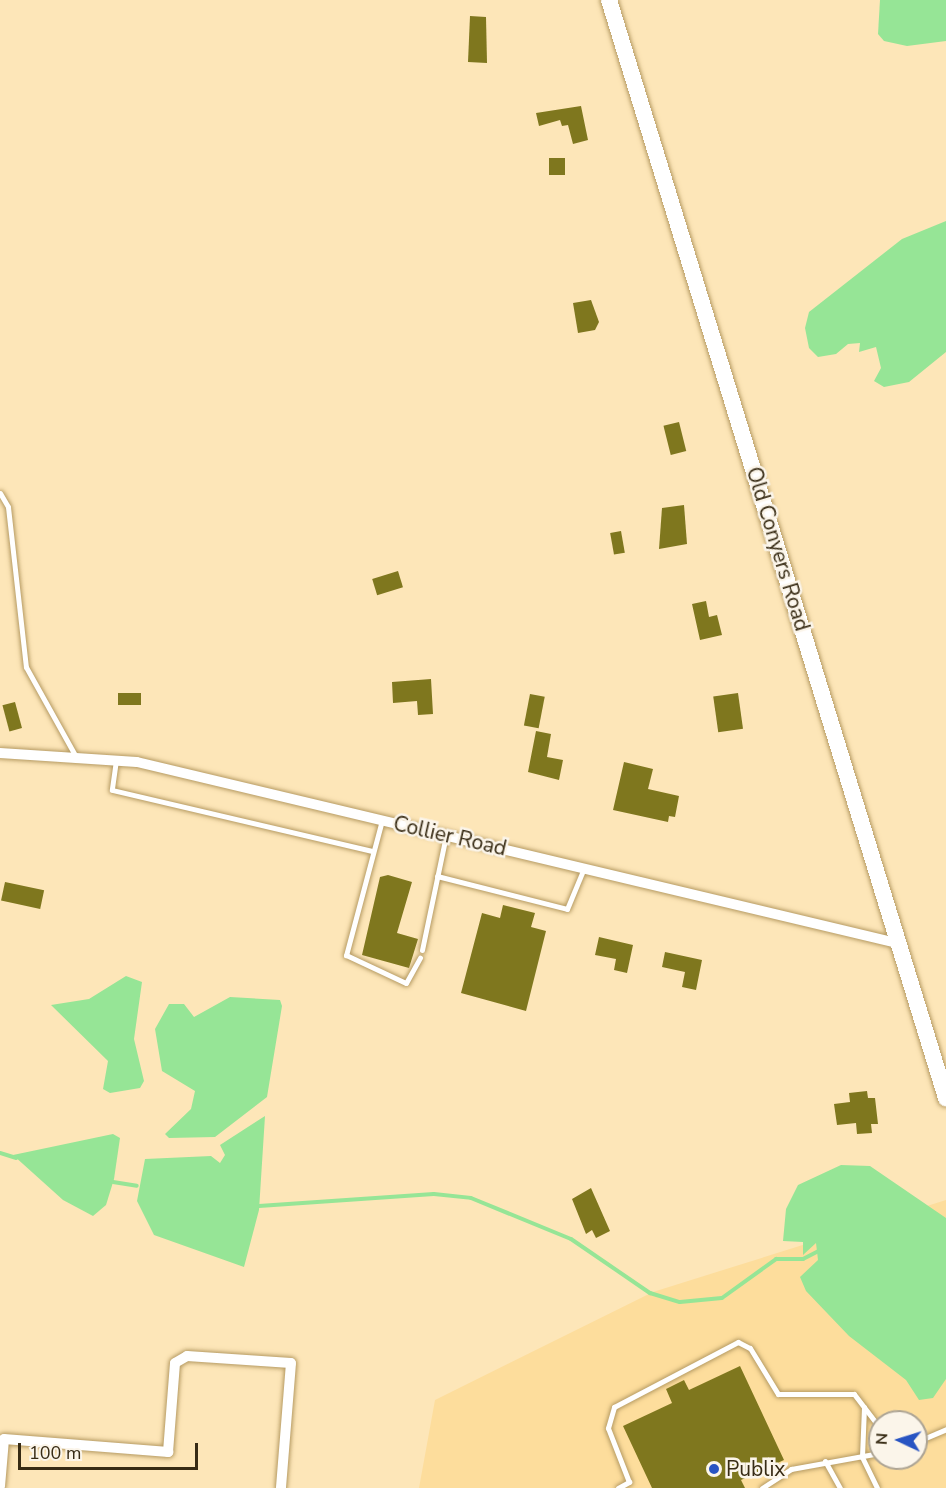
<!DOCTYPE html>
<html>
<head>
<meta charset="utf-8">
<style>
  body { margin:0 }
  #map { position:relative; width:946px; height:1488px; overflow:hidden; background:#fde6b8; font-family:"Nunito Sans",sans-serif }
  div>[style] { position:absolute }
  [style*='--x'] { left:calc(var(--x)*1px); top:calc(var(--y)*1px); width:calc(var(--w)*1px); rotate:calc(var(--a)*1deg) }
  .built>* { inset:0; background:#fddd9c }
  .water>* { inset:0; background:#96e596 }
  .stream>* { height:4px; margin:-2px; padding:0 2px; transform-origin:2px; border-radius:2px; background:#96e596 }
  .building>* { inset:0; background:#7f771e; transform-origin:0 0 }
  .roads { filter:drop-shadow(0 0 2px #b69b63) drop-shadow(0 0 2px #b69b63) }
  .lane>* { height:5px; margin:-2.5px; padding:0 2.5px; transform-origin:2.5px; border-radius:2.5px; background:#fff }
  .street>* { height:10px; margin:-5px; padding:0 5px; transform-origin:5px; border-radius:5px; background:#fff }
  .secondary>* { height:16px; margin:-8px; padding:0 8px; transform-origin:8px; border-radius:8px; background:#fff }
  .dots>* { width:16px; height:16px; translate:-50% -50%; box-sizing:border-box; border:3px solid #fbf5ea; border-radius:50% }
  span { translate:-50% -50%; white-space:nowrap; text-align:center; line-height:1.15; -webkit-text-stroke:5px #fbf5ea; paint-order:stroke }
  .street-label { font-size:21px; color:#372b14 }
  .poi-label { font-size:21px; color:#372b14 }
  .left { translate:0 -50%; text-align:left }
  .north { position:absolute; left:868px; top:1410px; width:60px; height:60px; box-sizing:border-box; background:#fbf5ea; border:2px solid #ada494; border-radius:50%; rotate:274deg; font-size:16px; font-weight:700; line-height:24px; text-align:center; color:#372b14 }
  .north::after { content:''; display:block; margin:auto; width:21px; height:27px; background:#2854c2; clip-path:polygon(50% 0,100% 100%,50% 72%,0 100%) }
  .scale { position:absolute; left:18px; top:1443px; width:180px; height:27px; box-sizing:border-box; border:3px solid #372b14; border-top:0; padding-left:8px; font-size:18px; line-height:21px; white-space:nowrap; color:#372b14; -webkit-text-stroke:4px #fbf5ea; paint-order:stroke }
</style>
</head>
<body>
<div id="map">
  <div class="built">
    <i style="clip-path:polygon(evenodd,946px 1200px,946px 1488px,419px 1488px,435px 1400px,653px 1292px,946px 1200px,880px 1422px,916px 1422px,916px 1458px,880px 1458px,880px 1422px)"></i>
  </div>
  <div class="water">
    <i style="clip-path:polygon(880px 0,946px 0,946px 41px,907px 46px,884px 41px,878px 34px)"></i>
    <i style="clip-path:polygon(946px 221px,946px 352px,909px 382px,884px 387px,874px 381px,881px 368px,876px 347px,859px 352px,860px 343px,848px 344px,836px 354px,818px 357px,809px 348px,805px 328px,809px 312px,902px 239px)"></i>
    <i style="clip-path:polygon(126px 976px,142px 982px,134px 1039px,144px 1081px,140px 1088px,110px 1093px,103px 1089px,108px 1061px,51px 1005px,89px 999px)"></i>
    <i style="clip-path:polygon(230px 997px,280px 1000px,282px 1006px,267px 1097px,215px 1137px,169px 1138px,165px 1134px,191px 1109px,195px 1091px,162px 1071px,155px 1029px,169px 1004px,184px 1004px,194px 1017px)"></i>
    <i style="clip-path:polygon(265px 1116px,259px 1210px,244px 1267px,154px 1235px,137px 1201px,145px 1159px,211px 1156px,220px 1163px,225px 1155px,220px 1145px)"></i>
    <i style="clip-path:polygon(113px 1134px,120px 1138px,114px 1179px,106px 1205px,93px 1216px,63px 1200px,13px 1155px)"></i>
    <i style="clip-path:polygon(841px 1165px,870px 1166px,946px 1218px,946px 1379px,933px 1398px,919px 1400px,906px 1380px,849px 1336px,806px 1291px,800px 1277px,818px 1260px,816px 1243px,803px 1255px,803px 1242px,783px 1241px,786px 1209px,798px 1185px)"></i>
  </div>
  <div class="stream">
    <i style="--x:0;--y:1153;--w:17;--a:17"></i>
    <i style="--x:113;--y:1182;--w:24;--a:9"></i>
    <i style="--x:259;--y:1206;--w:175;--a:-3.9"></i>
    <i style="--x:434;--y:1194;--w:37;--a:6"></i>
    <i style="--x:471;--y:1198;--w:108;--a:22.3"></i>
    <i style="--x:571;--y:1239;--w:96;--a:34.4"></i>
    <i style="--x:650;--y:1293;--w:31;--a:17"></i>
    <i style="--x:680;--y:1302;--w:42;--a:-5.4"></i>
    <i style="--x:722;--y:1298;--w:67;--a:-35.8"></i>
    <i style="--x:776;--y:1259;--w:27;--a:0"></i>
    <i style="--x:803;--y:1259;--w:18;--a:-27"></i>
  </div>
  <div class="building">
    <i style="clip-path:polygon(470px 16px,486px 17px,487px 63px,468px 62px)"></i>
    <i style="clip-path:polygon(581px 106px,588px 140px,573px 144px,568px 125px,562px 126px,560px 120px,539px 126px,536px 113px)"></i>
    <i style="left:549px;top:158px;width:16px;height:17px"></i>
    <i style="clip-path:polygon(591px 300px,599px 322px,595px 330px,578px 333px,573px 303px)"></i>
    <i style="left:679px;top:422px;width:30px;height:16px;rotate:76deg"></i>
    <i style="clip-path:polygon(684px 505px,687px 544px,659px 549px,662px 508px)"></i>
    <i style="left:621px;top:531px;width:22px;height:11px;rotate:80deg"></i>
    <i style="left:398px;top:571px;width:17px;height:27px;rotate:73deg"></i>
    <i style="clip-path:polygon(706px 601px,709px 617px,717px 615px,722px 635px,700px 640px,692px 604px)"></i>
    <i style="clip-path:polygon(431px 679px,433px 714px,418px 715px,417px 701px,393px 703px,392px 682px)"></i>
    <i style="left:118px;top:693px;width:23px;height:12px"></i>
    <i style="left:738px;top:693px;width:36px;height:25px;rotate:82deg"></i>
    <i style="left:530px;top:694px;width:15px;height:32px;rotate:11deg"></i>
    <i style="left:15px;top:702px;width:27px;height:13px;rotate:75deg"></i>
    <i style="clip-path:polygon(536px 731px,551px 734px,547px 757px,563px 760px,559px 780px,528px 772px)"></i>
    <i style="clip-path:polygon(624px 762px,653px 769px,648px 789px,679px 796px,675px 817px,669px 816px,668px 822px,613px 810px)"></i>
    <i style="clip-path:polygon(388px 875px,412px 882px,397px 933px,418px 939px,409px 968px,362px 955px,380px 877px)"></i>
    <i style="left:5px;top:882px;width:40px;height:19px;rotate:12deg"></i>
    <i style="clip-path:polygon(503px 905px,535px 913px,531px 927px,546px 931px,526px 1011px,461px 993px,482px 913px,500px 918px)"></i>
    <i style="clip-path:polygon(599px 937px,633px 945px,627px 973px,614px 970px,616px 959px,595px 955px)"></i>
    <i style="clip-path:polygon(665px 952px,702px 960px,696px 990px,682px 987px,685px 972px,662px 967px)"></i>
    <i style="clip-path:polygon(867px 1091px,868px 1098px,875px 1098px,878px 1124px,871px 1124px,872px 1133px,857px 1134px,856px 1123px,837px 1125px,834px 1104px,850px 1102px,849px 1093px)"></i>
    <i style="clip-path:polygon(591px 1188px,610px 1231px,596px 1238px,592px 1230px,586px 1234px,572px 1199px)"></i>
    <i style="clip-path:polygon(740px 1366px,784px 1460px,741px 1480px,745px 1488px,652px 1488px,623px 1426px,672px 1403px,666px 1389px,684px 1380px,689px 1390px)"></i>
  </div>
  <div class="roads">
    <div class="lane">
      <i style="--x:0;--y:493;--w:16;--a:60"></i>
      <i style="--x:8;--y:507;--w:161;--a:83.6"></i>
      <i style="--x:26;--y:667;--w:103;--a:60.9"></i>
      <i style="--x:116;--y:760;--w:30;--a:98"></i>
      <i style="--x:112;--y:790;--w:268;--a:13.2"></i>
      <i style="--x:382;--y:820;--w:140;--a:104.9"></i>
      <i style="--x:346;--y:955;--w:66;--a:25"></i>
      <i style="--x:406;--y:983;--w:29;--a:-61"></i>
      <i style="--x:437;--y:876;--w:134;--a:14.2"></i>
      <i style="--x:567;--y:909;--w:44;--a:-67.5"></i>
      <i style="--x:422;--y:950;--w:117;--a:-78.2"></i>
      <i style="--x:864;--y:1407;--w:50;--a:92.3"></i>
      <i style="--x:862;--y:1457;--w:34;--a:64"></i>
      <i style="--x:916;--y:1442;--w:33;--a:-23"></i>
      <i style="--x:825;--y:1461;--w:31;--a:61"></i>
      <i style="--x:618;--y:1488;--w:13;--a:-29"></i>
      <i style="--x:629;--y:1482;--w:58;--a:-111.3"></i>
      <i style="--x:608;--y:1428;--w:22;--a:-74"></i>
      <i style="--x:614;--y:1407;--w:140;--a:-27.7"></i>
      <i style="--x:738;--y:1342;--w:13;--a:27"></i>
      <i style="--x:750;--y:1348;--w:54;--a:58.7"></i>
      <i style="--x:778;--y:1394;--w:76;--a:0"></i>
      <i style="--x:854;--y:1394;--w:43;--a:52.6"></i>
      <i style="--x:762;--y:1488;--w:35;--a:-33"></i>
      <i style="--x:791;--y:1469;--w:90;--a:-10.2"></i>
    </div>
    <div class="street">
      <i style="--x:0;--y:753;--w:137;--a:3.8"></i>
      <i style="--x:137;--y:762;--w:781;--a:13.4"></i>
      <i style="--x:0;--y:1486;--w:47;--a:-85.1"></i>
      <i style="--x:4;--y:1439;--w:165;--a:4.5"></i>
      <i style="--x:168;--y:1452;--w:89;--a:-85.5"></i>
      <i style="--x:175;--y:1363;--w:14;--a:-30"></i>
      <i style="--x:187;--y:1356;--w:104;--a:3.9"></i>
      <i style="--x:291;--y:1363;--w:125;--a:94.6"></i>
    </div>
    <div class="secondary">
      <i style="--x:609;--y:0;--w:1149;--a:72.94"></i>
    </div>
  </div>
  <div class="dots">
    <i style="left:714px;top:1469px;background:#2854c2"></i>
  </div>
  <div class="street-label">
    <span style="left:778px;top:549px;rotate:73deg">Old Conyers Road</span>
    <span style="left:450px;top:836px;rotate:13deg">Collier Road</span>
  </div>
  <div class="poi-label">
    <span class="left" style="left:726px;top:1469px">Publix</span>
  </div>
  <div class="north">N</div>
  <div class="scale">100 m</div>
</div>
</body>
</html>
